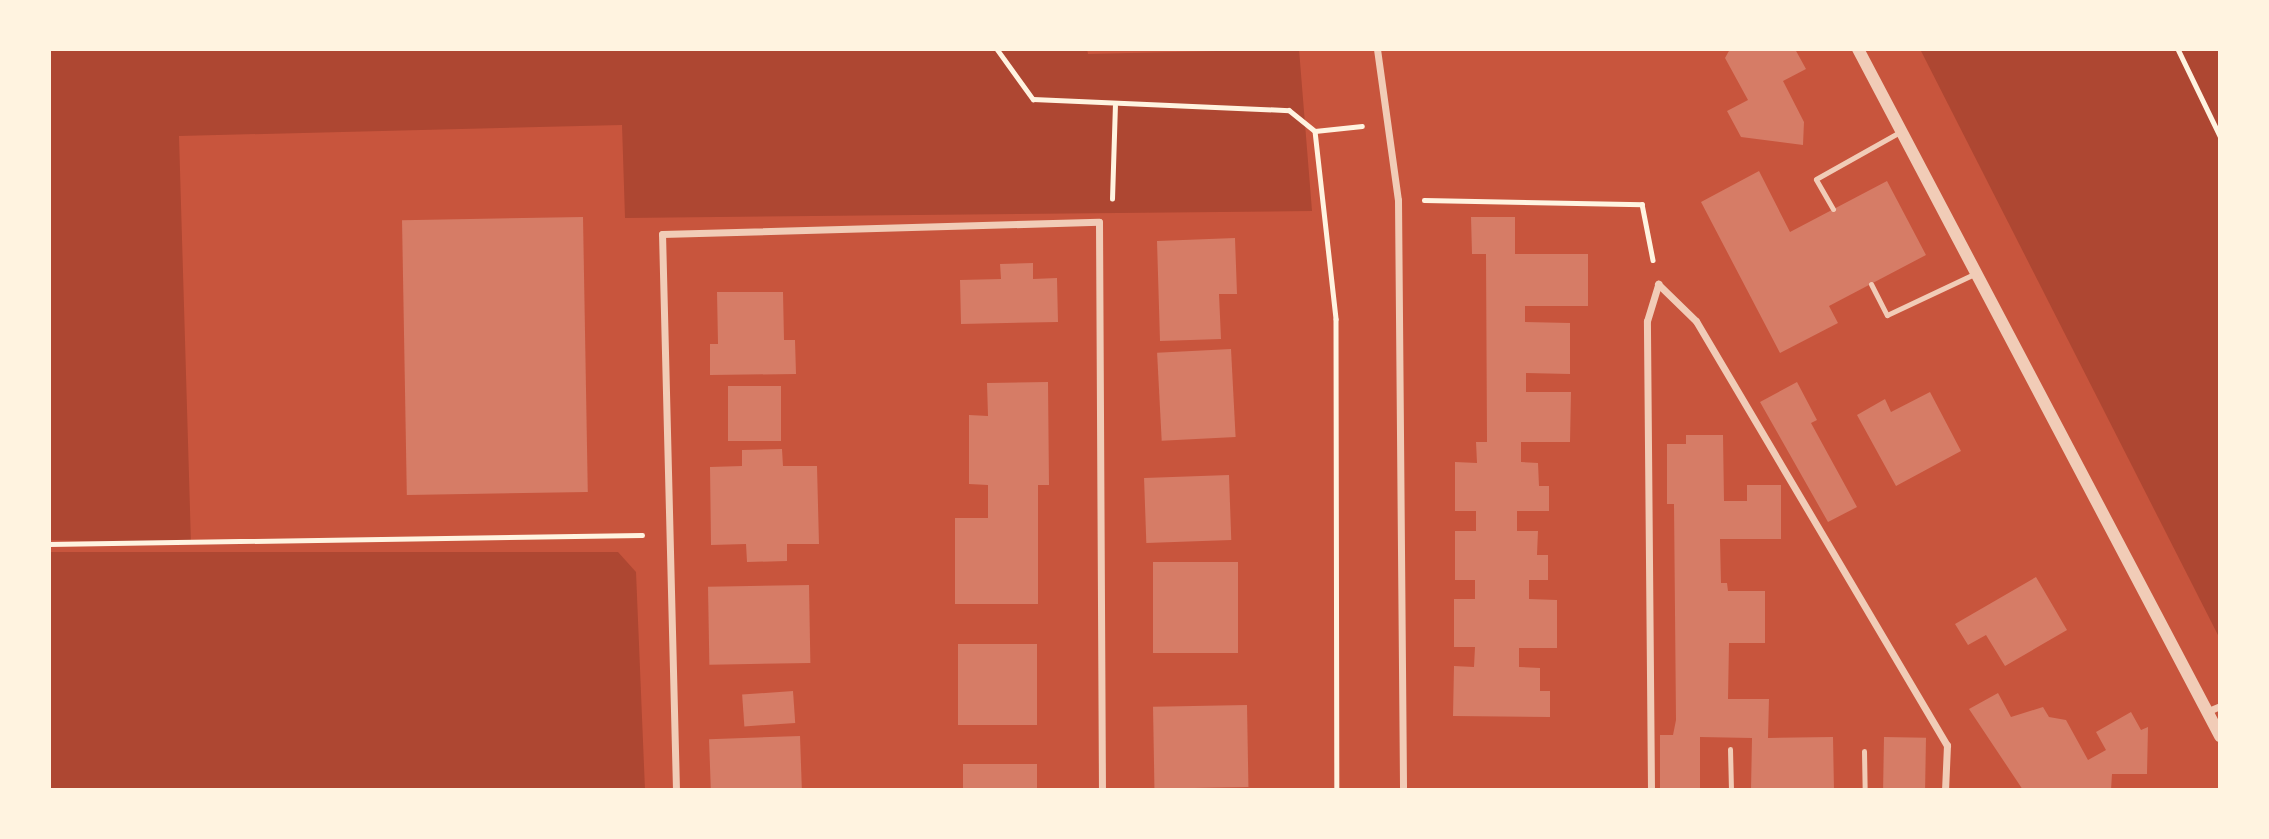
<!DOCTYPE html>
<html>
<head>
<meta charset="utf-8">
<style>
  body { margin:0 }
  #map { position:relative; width:2269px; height:839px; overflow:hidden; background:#c8553d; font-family:"Sofia Sans Condensed",sans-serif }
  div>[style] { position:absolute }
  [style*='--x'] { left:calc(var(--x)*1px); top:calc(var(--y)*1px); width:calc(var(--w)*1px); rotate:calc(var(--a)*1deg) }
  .green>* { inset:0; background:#ae4732 }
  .building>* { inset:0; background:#d67c66; transform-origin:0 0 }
  .path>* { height:4.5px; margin:-2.25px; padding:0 2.25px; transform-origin:2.25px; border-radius:2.25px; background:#fff3e0 }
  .service>* { height:5px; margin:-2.5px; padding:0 2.5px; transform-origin:2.5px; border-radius:2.5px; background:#f1ccb7 }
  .minor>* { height:7px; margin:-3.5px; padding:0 3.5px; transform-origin:3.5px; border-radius:3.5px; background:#f1ccb7 }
  .tertiary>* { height:12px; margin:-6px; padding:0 6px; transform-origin:6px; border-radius:6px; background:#f1ccb7 }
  span { translate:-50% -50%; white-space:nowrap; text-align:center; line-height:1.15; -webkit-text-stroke:5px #fff3e0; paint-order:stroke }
  .frame { position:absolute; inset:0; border:51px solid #fff3e0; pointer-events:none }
</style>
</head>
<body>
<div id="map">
  <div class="green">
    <i style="clip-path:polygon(49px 49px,1087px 49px,1088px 54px,1299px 49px,1312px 211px,625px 218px,622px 125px,179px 136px,191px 544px,49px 540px)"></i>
    <i style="clip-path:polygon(1920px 49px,2220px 49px,2220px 639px)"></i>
    <i style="clip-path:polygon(49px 552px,618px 552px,636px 572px,645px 790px,49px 790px)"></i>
  </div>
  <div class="building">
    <i style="clip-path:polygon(1730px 49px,1795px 49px,1806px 69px,1783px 81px,1804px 122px,1803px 145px,1741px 137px,1727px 111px,1748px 100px,1725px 58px)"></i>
    <i style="clip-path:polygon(1759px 171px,1790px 232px,1887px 181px,1926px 255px,1829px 306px,1838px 323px,1780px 353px,1701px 202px)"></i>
    <i style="left:583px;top:217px;width:275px;height:181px;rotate:89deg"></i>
    <i style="clip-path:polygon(1471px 217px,1515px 217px,1515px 254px,1588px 254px,1588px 306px,1525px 306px,1525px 322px,1570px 323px,1570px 374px,1526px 373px,1526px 392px,1571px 392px,1570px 442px,1521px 442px,1521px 462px,1538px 463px,1539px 486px,1549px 486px,1549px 511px,1517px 511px,1517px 531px,1538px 531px,1537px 555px,1548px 555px,1548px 580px,1529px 580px,1529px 599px,1557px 600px,1557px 648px,1519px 648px,1519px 667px,1540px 668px,1540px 691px,1550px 691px,1550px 717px,1453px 716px,1454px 666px,1474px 667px,1475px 647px,1454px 647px,1454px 599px,1475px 599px,1475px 580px,1455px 580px,1455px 531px,1476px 531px,1476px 511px,1455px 511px,1455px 462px,1477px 463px,1476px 442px,1487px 442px,1486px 254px,1472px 254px)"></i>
    <i style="clip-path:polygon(1235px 238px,1237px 294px,1219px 294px,1221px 339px,1160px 341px,1157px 241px)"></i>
    <i style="clip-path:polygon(1033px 263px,1033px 279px,1057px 278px,1058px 322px,961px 324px,960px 280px,1001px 279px,1000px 264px)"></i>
    <i style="clip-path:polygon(717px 292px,783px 292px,784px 340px,795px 340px,796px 374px,710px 375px,710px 344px,718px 344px)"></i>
    <i style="left:1231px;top:349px;width:88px;height:74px;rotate:87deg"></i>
    <i style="clip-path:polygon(1048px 382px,1049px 485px,1038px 485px,1038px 604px,955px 604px,955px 518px,988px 518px,988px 485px,969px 484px,969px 415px,988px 416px,987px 383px)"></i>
    <i style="clip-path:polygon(1797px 382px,1817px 420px,1811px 423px,1857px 507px,1828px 522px,1760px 402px)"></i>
    <i style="left:728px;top:386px;width:53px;height:55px"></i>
    <i style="clip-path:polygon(1930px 392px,1961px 451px,1896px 486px,1857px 415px,1885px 399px,1891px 412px)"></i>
    <i style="clip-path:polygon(1686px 435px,1723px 435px,1724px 501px,1747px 501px,1747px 485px,1781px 485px,1781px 539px,1720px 539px,1721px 583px,1727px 583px,1728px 591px,1765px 591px,1765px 643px,1729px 643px,1728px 699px,1769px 699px,1768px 738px,1833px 737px,1834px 790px,1751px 790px,1752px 738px,1700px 737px,1700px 790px,1660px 790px,1660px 735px,1673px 735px,1676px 720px,1674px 504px,1667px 504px,1667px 444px,1686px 444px)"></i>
    <i style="clip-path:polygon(782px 449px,783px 466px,817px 466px,819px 544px,787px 544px,787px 561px,747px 562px,746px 544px,711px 545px,710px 467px,742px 466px,742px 450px)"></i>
    <i style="left:1229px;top:475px;width:65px;height:85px;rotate:88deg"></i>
    <i style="left:1153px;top:562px;width:85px;height:91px"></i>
    <i style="clip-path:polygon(2036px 577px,2067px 630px,2005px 666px,1986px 635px,1968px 645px,1955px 624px)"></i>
    <i style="left:809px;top:585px;width:78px;height:101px;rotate:89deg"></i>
    <i style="left:958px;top:644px;width:79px;height:81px"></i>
    <i style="left:793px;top:691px;width:32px;height:51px;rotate:86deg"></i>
    <i style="clip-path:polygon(1998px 693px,2011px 717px,2043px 707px,2049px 717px,2066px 720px,2088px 760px,2106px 750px,2096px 732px,2131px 712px,2141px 730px,2148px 727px,2147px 774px,2112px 774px,2111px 790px,2023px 790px,1969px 709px)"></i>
    <i style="left:1247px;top:705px;width:82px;height:94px;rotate:89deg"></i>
    <i style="left:800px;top:736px;width:54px;height:91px;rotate:88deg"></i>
    <i style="left:1884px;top:737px;width:42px;height:53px;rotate:1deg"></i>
    <i style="left:963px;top:764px;width:74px;height:26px"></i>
  </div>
  <div class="path">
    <i style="--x:147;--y:49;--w:38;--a:0"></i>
    <i style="--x:997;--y:49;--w:62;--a:54.2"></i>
    <i style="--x:1033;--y:99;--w:256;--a:2.5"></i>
    <i style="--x:1289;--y:110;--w:33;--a:39"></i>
    <i style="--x:1315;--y:131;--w:47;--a:-6.1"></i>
    <i style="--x:2178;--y:49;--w:97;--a:64.2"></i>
    <i style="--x:1315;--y:131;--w:189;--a:83.6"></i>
    <i style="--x:1336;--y:319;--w:471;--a:89.9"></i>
    <i style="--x:1112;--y:199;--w:93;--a:-88.2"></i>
    <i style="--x:1424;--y:200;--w:218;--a:1.1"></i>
    <i style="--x:1642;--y:204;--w:57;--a:78.9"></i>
    <i style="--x:49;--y:544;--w:593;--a:-0.87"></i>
  </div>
  <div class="service">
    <i style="--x:1833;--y:209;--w:34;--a:-120"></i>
    <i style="--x:1816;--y:179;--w:94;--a:-29.3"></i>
    <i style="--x:1871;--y:284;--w:35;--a:63"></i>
    <i style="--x:1887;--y:315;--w:96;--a:-25.2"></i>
    <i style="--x:1730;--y:749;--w:41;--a:88.6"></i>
    <i style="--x:1864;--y:751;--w:39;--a:89"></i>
  </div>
  <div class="minor">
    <i style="--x:1377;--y:49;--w:152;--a:82.1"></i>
    <i style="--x:1398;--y:200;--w:590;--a:89.51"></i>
    <i style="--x:2206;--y:712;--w:15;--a:-23"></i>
    <i style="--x:676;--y:790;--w:556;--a:-91.44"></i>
    <i style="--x:662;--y:234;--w:437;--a:-1.6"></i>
    <i style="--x:1099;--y:222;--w:568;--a:89.7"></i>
    <i style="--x:1651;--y:790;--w:469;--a:-90.5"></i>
    <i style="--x:1647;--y:321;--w:39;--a:-73"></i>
    <i style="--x:1658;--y:284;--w:53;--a:44.2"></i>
    <i style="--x:1696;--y:321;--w:493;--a:59.4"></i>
    <i style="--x:1947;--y:745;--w:45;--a:92.5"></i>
  </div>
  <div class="tertiary">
    <i style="--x:1858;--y:49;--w:777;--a:62.21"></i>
  </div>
  <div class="frame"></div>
</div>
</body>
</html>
